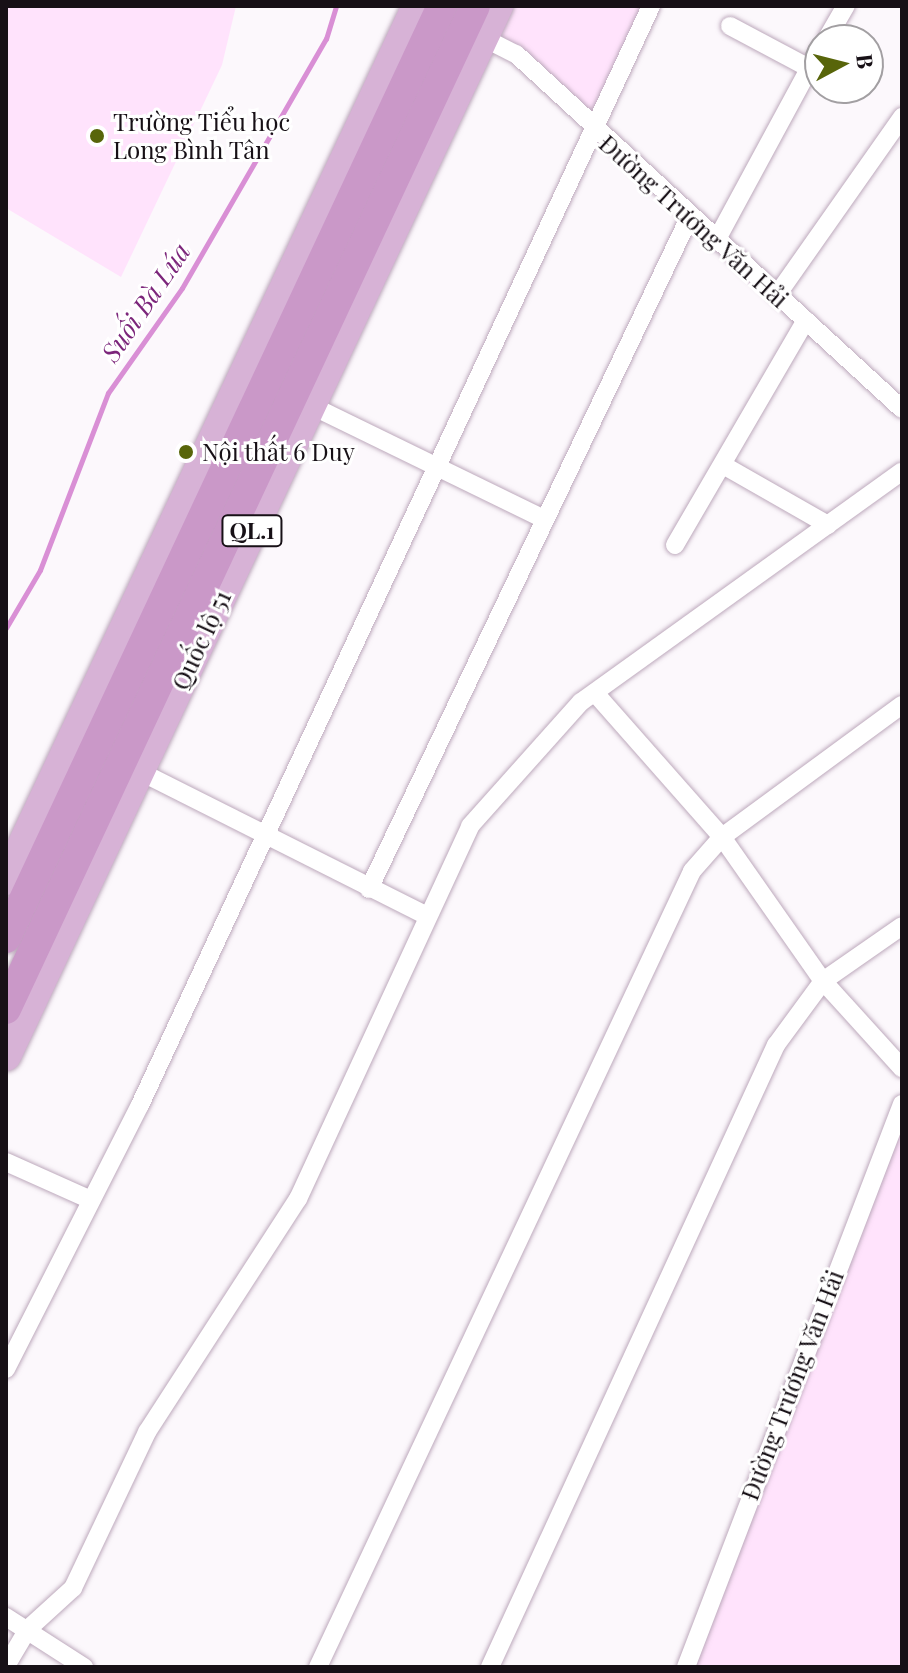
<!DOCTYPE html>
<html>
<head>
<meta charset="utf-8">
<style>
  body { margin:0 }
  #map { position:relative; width:908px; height:1673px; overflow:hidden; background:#fcf8fc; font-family:"Playfair Display",serif }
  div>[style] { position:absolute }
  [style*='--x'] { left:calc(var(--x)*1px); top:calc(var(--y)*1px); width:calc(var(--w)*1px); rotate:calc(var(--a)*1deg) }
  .built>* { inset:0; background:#ffe3fc }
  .stream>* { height:5px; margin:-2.5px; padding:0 2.5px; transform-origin:2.5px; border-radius:2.5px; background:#d98fd5 }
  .roads { filter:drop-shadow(0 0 2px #bda9bc) drop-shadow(0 0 2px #bda9bc) }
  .minor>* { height:18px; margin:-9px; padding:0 9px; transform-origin:9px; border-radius:9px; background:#fff }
  .primary>* { height:30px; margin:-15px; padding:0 15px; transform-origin:15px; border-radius:15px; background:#d7b2d6 }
  .trunk>* { height:30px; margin:-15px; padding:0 15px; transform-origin:15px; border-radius:15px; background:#ca98c8 }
  .dots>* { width:22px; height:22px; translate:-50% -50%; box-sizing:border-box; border:4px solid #fff; border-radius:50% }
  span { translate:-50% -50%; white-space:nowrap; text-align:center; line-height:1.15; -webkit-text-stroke:6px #fff; paint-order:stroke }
  .shield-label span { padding:2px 6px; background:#fff; border:2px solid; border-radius:6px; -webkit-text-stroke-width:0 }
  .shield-label { font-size:22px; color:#171016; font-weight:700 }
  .poi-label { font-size:24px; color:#171016 }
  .left { translate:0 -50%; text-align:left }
  .street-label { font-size:24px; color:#171016 }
  .water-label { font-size:26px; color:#7c267b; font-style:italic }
  .frame { position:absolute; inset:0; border:8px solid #171016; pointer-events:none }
  .north { position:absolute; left:804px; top:24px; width:80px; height:80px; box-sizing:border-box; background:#fff; border:2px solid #a29fa2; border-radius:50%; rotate:83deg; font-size:22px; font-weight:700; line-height:32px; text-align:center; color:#171016 }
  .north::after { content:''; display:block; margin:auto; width:28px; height:36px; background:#58650a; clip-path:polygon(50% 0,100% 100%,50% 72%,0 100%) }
</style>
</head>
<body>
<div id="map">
  <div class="built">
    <i style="clip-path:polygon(6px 6px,236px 6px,222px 65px,121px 277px,6px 208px)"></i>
    <i style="clip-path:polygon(509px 6px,645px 6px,593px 121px,495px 37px)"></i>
    <i style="clip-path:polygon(902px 1116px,902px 1667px,693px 1667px)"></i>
  </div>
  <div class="stream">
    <i style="--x:6;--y:628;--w:67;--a:-59.6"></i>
    <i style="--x:40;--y:570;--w:190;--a:-69"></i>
    <i style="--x:108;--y:393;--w:128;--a:-54.8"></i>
    <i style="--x:182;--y:288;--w:288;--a:-60"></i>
    <i style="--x:326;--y:39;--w:34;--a:-73"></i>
  </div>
  <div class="roads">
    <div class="minor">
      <i style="--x:730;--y:26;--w:89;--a:28"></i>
      <i style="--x:484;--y:38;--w:36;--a:27"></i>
      <i style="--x:516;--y:54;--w:524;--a:42.6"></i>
      <i style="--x:826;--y:40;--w:39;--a:-60"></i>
      <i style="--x:716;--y:241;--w:218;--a:-61.6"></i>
      <i style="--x:777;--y:295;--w:218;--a:-54.9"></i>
      <i style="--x:302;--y:401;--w:269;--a:26"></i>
      <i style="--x:723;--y:465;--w:121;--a:29.7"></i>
      <i style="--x:675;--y:545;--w:260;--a:-59.8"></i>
      <i style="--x:595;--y:693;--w:192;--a:48.6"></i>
      <i style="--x:722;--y:837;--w:176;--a:55"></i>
      <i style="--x:823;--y:981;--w:118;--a:47.8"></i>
      <i style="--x:131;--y:767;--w:329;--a:26.7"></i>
      <i style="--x:369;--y:889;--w:743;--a:-64.5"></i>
      <i style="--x:6;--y:1162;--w:93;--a:24.1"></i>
      <i style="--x:6;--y:1369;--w:296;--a:-63.1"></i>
      <i style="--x:140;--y:1105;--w:1212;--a:-65.06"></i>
      <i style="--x:6;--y:1617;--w:93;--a:32.7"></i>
      <i style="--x:6;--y:1666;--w:43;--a:-59.3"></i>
      <i style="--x:28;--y:1629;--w:61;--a:-42.3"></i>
      <i style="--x:73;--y:1588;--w:173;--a:-64.6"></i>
      <i style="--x:147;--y:1432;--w:278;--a:-57.1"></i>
      <i style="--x:298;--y:1199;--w:411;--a:-65.2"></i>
      <i style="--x:470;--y:826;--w:166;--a:-48.2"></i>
      <i style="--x:581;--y:702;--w:395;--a:-35.7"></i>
      <i style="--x:318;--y:1667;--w:879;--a:-64.83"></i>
      <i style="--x:692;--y:871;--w:45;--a:-48.6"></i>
      <i style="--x:722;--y:837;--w:223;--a:-36.3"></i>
      <i style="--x:490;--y:1667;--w:685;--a:-65.31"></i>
      <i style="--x:776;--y:1045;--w:79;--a:-53.7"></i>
      <i style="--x:823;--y:981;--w:96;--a:-34.8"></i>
      <i style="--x:686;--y:1667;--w:603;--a:-69.01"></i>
    </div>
    <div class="primary">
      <i style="--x:6;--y:880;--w:966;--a:-64.81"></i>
      <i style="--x:6;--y:1056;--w:1160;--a:-64.89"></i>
    </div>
    <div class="trunk">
      <i style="--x:6;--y:938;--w:1029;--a:-64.93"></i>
      <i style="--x:6;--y:1009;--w:1107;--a:-64.94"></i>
    </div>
  </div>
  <div class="dots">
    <i style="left:97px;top:136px;background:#58650a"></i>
    <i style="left:186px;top:452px;background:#58650a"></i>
  </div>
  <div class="shield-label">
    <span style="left:252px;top:531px">QL.1</span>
  </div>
  <div class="poi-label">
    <span class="left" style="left:113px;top:136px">Trường Tiểu học<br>Long Bình Tân</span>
    <span class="left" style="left:202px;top:452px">Nội thất 6 Duy</span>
  </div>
  <div class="street-label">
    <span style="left:694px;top:221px;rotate:42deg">Đường Trương Văn Hải</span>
    <span style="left:201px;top:640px;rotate:-65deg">Quốc lộ 51</span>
    <span style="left:792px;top:1385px;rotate:-69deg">Đường Trương Văn Hải</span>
  </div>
  <div class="water-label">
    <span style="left:145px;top:302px;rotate:-56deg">Suối Bà Lúa</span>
  </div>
  <div class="frame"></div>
  <div class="north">B</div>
</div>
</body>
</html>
